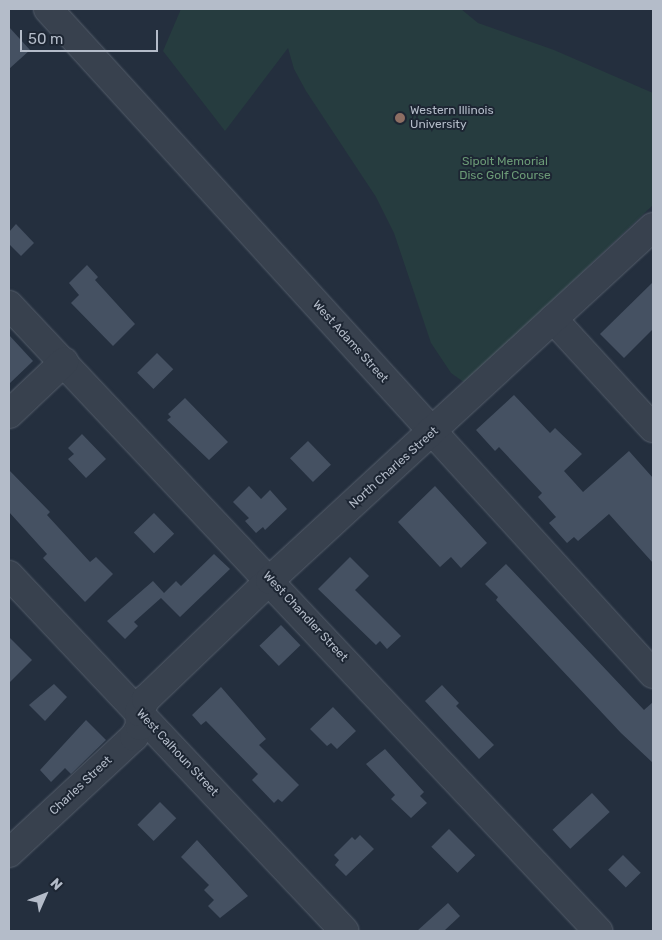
<!DOCTYPE html>
<html>
<head>
<meta charset="utf-8">
<style>
  body { margin:0 }
  #map { position:relative; width:662px; height:940px; overflow:hidden; background:#242f3e; font-family:Rubik,sans-serif }
  div>[style] { position:absolute }
  [style*='--x'] { left:calc(var(--x)*1px); top:calc(var(--y)*1px); width:calc(var(--w)*1px); rotate:calc(var(--a)*1deg) }
  .green>* { inset:0; background:#263c3f }
  .building>* { inset:0; background:#455162; transform-origin:0 0 }
  .roads { filter:drop-shadow(0 0 1px #565f6c) drop-shadow(0 0 1px #565f6c) }
  .minor>* { height:28px; margin:-14px; padding:0 14px; transform-origin:14px; border-radius:14px; background:#38414e }
  .dots>* { width:14px; height:14px; translate:-50% -50%; box-sizing:border-box; border:2px solid #1d2633; border-radius:50% }
  span { translate:-50% -50%; white-space:nowrap; text-align:center; line-height:1.15; -webkit-text-stroke:4px #1d2633; paint-order:stroke }
  .poi-label { font-size:12px; color:#b4bcc9 }
  .left { translate:0 -50%; text-align:left }
  .park-label { font-size:12px; color:#6b9a76 }
  .street-label { font-size:12px; color:#b4bcc9 }
  .frame { position:absolute; inset:0; border:10px solid #b4bcc9; pointer-events:none }
  .north { position:absolute; left:20px; top:870px; width:50px; height:50px; -webkit-text-stroke:4px #1d2633; paint-order:stroke; rotate:46deg; font-size:14px; font-weight:700; line-height:20px; text-align:center; color:#b4bcc9 }
  .north::after { content:''; display:block; margin:auto; width:18px; height:22px; background:#b4bcc9; clip-path:polygon(50% 0,100% 100%,50% 72%,0 100%) }
  .scale { position:absolute; left:20px; top:30px; width:138px; height:22px; box-sizing:border-box; border:2px solid #b4bcc9; border-top:0; padding-left:6px; font-size:15px; line-height:18px; white-space:nowrap; color:#b4bcc9; -webkit-text-stroke:4px #1d2633; paint-order:stroke }
</style>
</head>
<body>
<div id="map">
  <div class="green">
    <i style="clip-path:polygon(181px 9px,461px 9px,478px 23px,554px 50px,653px 93px,653px 205px,465px 383px,451px 373px,431px 343px,394px 233px,376px 197px,306px 91px,294px 69px,288px 48px,225px 131px,163px 51px)"></i>
  </div>
  <div class="building">
    <i style="clip-path:polygon(9px 27px,30px 50px,9px 69px)"></i>
    <i style="clip-path:polygon(16px 224px,34px 243px,21px 256px,9px 244px,9px 232px)"></i>
    <i style="clip-path:polygon(87px 265px,98px 277px,95px 280px,135px 324px,113px 346px,71px 303px,79px 295px,69px 283px)"></i>
    <i style="clip-path:polygon(653px 282px,653px 329px,624px 358px,600px 334px)"></i>
    <i style="clip-path:polygon(9px 335px,33px 361px,9px 384px)"></i>
    <i style="left:157px;top:353px;width:23px;height:28px;rotate:45deg"></i>
    <i style="clip-path:polygon(514px 395px,550px 433px,555px 428px,582px 454px,564px 471px,583px 492px,629px 451px,653px 478px,653px 563px,609px 514px,578px 541px,574px 537px,567px 543px,549px 523px,556px 517px,538px 497px,542px 493px,499px 447px,495px 451px,476px 430px)"></i>
    <i style="clip-path:polygon(185px 398px,228px 442px,209px 460px,167px 420px,171px 417px,168px 414px)"></i>
    <i style="clip-path:polygon(82px 434px,106px 459px,86px 478px,68px 459px,74px 454px,68px 448px)"></i>
    <i style="left:308px;top:441px;width:33px;height:25px;rotate:46deg"></i>
    <i style="clip-path:polygon(9px 470px,50px 512px,47px 515px,90px 562px,96px 557px,113px 574px,85px 602px,43px 558px,47px 554px,9px 512px)"></i>
    <i style="clip-path:polygon(249px 486px,261px 499px,270px 490px,287px 509px,265px 530px,263px 527px,256px 533px,245px 521px,249px 518px,233px 502px)"></i>
    <i style="clip-path:polygon(435px 486px,487px 543px,461px 568px,451px 557px,440px 567px,398px 522px)"></i>
    <i style="left:154px;top:513px;width:29px;height:28px;rotate:46deg"></i>
    <i style="clip-path:polygon(214px 554px,230px 569px,180px 617px,161px 598px,134px 622px,138px 626px,125px 639px,107px 621px,153px 581px,164px 593px,176px 581px,181px 586px)"></i>
    <i style="clip-path:polygon(350px 557px,369px 576px,355px 590px,401px 636px,387px 649px,380px 641px,376px 645px,318px 589px)"></i>
    <i style="clip-path:polygon(506px 564px,644px 710px,653px 702px,653px 763px,621px 733px,496px 600px,498px 597px,485px 584px)"></i>
    <i style="left:281px;top:625px;width:28px;height:30px;rotate:46deg"></i>
    <i style="clip-path:polygon(9px 637px,32px 660px,9px 683px)"></i>
    <i style="clip-path:polygon(54px 684px,67px 697px,45px 721px,29px 705px)"></i>
    <i style="clip-path:polygon(442px 685px,459px 703px,456px 706px,494px 745px,479px 759px,425px 701px)"></i>
    <i style="clip-path:polygon(221px 687px,266px 739px,259px 745px,299px 785px,282px 802px,278px 799px,274px 803px,252px 780px,258px 774px,206px 721px,201px 725px,192px 715px)"></i>
    <i style="clip-path:polygon(333px 707px,356px 731px,337px 749px,331px 743px,327px 746px,310px 729px)"></i>
    <i style="clip-path:polygon(86px 720px,106px 740px,71px 774px,65px 768px,51px 782px,40px 770px)"></i>
    <i style="clip-path:polygon(385px 749px,424px 792px,420px 796px,427px 803px,411px 818px,391px 799px,395px 795px,366px 764px)"></i>
    <i style="left:592px;top:793px;width:26px;height:54px;rotate:47deg"></i>
    <i style="left:160px;top:802px;width:23px;height:32px;rotate:45deg"></i>
    <i style="left:449px;top:829px;width:37px;height:25px;rotate:45deg"></i>
    <i style="clip-path:polygon(360px 835px,374px 849px,346px 876px,335px 865px,339px 860px,334px 855px,352px 837px,355px 840px)"></i>
    <i style="clip-path:polygon(197px 840px,248px 896px,220px 918px,208px 906px,214px 900px,204px 890px,209px 885px,181px 857px)"></i>
    <i style="left:623px;top:855px;width:25px;height:21px;rotate:45deg"></i>
    <i style="clip-path:polygon(448px 903px,460px 916px,444px 931px,417px 931px)"></i>
  </div>
  <div class="roads">
    <div class="minor">
      <i style="--x:48;--y:9;--w:899;--a:47.7"></i>
      <i style="--x:9;--y:305;--w:860;--a:46.74"></i>
      <i style="--x:553;--y:319;--w:148;--a:47.5"></i>
      <i style="--x:9;--y:414;--w:76;--a:-43.4"></i>
      <i style="--x:9;--y:575;--w:489;--a:46.7"></i>
      <i style="--x:9;--y:853;--w:171;--a:-42.9"></i>
      <i style="--x:134;--y:737;--w:13;--a:-61"></i>
      <i style="--x:140;--y:726;--w:14;--a:-94"></i>
      <i style="--x:139;--y:712;--w:15;--a:-62"></i>
      <i style="--x:146;--y:699;--w:172;--a:-43.8"></i>
      <i style="--x:270;--y:580;--w:521;--a:-42.67"></i>
    </div>
  </div>
  <div class="dots">
    <i style="left:400px;top:118px;background:#8d6e63"></i>
  </div>
  <div class="poi-label">
    <span class="left" style="left:410px;top:118px">Western Illinois<br>University</span>
  </div>
  <div class="park-label">
    <span style="left:505px;top:169px">Sipolt Memorial<br>Disc Golf Course</span>
  </div>
  <div class="street-label">
    <span style="left:350px;top:342px;rotate:48deg">West Adams Street</span>
    <span style="left:394px;top:468px;rotate:-42deg">North Charles Street</span>
    <span style="left:305px;top:617px;rotate:47deg">West Chandler Street</span>
    <span style="left:177px;top:753px;rotate:47deg">West Calhoun Street</span>
    <span style="left:81px;top:786px;rotate:-43deg">Charles Street</span>
  </div>
  <div class="frame"></div>
  <div class="north">N</div>
  <div class="scale">50 m</div>
</div>
</body>
</html>
